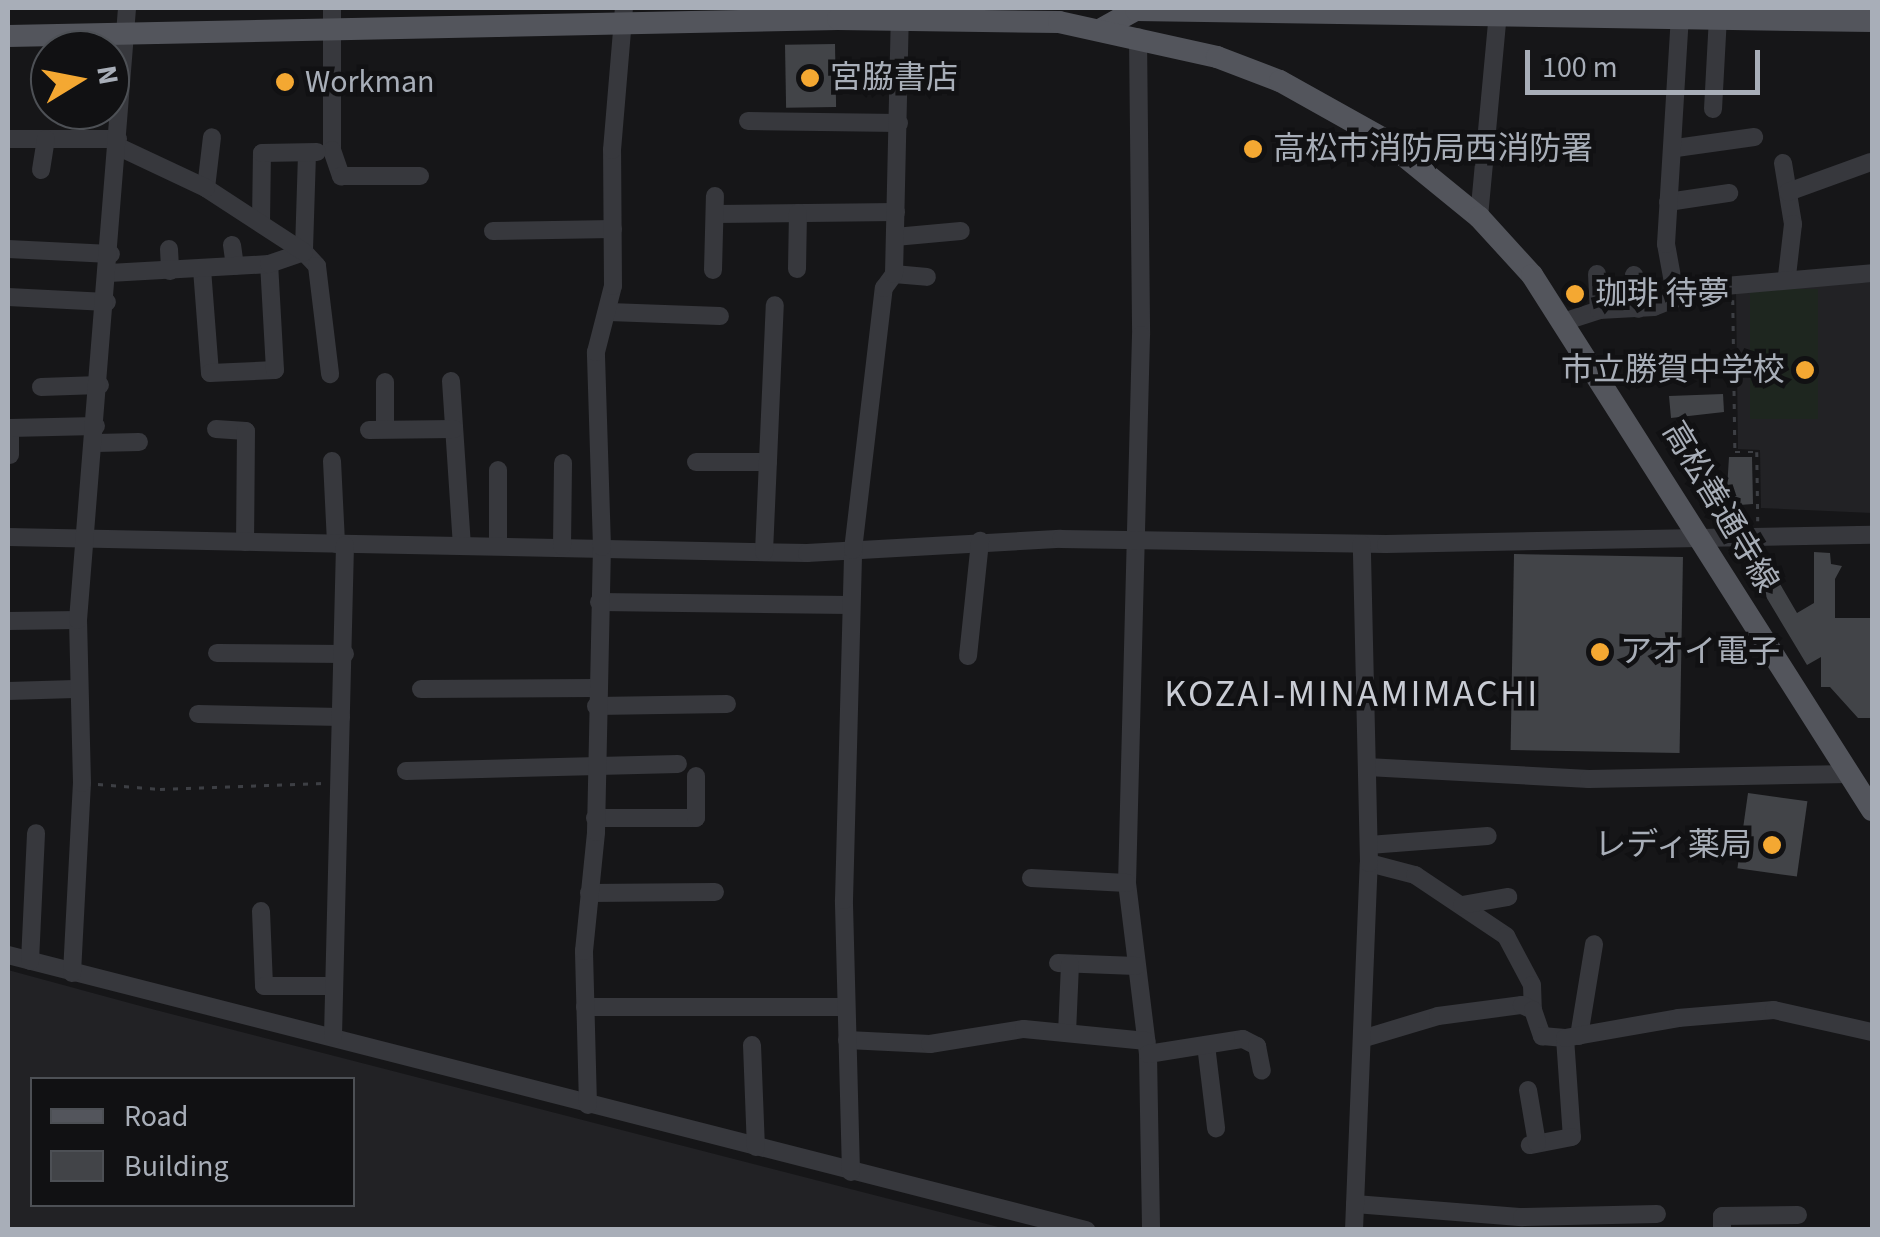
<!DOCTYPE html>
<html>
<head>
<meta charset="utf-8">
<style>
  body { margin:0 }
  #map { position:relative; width:1880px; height:1237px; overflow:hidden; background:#161618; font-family:"Source Sans 3","Noto Sans JP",sans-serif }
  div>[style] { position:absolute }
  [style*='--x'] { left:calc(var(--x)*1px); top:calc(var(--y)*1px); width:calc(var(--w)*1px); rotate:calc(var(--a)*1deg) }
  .built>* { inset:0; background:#222225 }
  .green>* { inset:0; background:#1e261f; transform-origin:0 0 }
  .building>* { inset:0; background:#424448; transform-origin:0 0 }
  .path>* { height:2.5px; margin-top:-1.25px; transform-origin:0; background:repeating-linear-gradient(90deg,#3d3f44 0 5px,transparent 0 13px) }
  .minor>* { height:18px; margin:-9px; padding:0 9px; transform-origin:9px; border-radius:9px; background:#37383d }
  .major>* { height:22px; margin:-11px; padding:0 11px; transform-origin:11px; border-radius:11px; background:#53555c }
  .dots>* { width:28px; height:28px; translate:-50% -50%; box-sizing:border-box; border:5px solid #111113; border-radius:50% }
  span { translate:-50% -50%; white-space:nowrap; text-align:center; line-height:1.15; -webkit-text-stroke:9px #111113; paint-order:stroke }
  .poi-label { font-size:32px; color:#a8aeb8 }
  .left { translate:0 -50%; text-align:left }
  .right { translate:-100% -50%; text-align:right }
  .street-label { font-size:32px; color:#a8aeb8 }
  .quarter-label { font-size:38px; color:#c9ccd4; letter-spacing:2.5px }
  .frame { position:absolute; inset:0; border:10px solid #a8aeb8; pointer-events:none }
  .legend { position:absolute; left:30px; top:1077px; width:325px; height:130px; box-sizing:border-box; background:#111113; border:2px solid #4d5055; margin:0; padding:12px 18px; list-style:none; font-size:30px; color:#a8aeb8 }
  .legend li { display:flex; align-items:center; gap:20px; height:50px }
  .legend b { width:50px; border:2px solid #4d5055 }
  .north { position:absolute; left:30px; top:30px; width:100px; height:100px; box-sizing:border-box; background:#111113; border:2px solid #4d5055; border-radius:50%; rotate:80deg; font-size:28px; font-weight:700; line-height:40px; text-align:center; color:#a8aeb8 }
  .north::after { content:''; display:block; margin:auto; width:35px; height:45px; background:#f4a832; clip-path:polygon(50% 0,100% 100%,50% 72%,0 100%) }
  .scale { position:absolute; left:1525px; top:50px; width:235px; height:45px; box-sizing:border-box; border:5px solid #a8aeb8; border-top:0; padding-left:12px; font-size:30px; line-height:35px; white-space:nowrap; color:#a8aeb8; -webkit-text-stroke:8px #111113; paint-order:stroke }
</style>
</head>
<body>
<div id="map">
  <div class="built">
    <i style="clip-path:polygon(1872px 282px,1872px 513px,1761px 508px,1760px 450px,1738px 449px,1736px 291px)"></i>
    <i style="clip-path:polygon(evenodd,8px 970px,144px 1007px,1006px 1229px,8px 1229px,8px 970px,32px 1080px,352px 1080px,352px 1204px,32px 1204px,32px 1080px)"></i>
  </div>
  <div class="green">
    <i style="left:1750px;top:289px;width:68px;height:130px"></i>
  </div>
  <div class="building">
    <i style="left:835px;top:44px;width:63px;height:50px;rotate:89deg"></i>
    <i style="clip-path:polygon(1723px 394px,1724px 412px,1671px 418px,1669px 396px)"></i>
    <i style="clip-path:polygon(1729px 457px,1752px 457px,1753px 504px,1726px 506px)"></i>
    <i style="clip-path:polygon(1814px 552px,1830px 553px,1831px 564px,1842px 566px,1835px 579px,1835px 618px,1872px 618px,1872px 718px,1858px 718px,1830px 687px,1821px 687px,1821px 657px,1807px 665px,1747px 565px,1763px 555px,1797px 613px,1814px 603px)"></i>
    <i style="left:1514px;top:554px;width:169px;height:196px;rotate:1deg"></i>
    <i style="left:1748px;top:793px;width:60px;height:76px;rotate:8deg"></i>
  </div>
  <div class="path">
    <i style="--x:1733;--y:300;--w:152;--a:89.2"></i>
    <i style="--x:1735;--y:452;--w:22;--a:0"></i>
    <i style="--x:1757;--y:452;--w:69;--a:89.2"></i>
    <i style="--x:98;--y:784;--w:62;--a:4.6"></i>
    <i style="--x:160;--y:789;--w:164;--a:-2.1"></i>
  </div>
  <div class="minor">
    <i style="--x:332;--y:8;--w:142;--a:90"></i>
    <i style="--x:332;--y:150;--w:28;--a:71"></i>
    <i style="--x:341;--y:176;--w:79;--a:0"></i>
    <i style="--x:1138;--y:37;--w:298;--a:89.4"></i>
    <i style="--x:1141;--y:335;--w:548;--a:91.46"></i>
    <i style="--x:1127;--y:883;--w:172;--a:83"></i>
    <i style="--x:1148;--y:1054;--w:176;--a:89"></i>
    <i style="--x:1713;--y:109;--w:91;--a:-86.9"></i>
    <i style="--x:748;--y:121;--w:151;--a:0.8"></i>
    <i style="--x:8;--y:139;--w:110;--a:0"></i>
    <i style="--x:1676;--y:148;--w:79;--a:-8"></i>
    <i style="--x:307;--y:154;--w:98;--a:91.8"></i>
    <i style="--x:304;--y:252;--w:19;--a:47"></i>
    <i style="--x:317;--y:266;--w:109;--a:83.1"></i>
    <i style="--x:1783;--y:163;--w:62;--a:80.7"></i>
    <i style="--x:1793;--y:224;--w:52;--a:96.6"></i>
    <i style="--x:41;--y:170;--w:31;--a:-81"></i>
    <i style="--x:206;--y:188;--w:51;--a:-83.3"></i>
    <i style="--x:1788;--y:192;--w:88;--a:-19.9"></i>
    <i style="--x:1668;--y:202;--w:62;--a:-8.4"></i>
    <i style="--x:716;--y:214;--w:180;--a:-0.6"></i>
    <i style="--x:1479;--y:217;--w:205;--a:-84.7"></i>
    <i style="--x:261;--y:222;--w:69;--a:-89.2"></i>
    <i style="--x:262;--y:153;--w:55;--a:-1"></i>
    <i style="--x:493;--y:231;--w:120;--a:-1"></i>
    <i style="--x:895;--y:237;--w:66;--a:-5.2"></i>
    <i style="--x:232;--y:245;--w:21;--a:82"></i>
    <i style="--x:8;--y:249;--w:103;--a:2.8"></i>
    <i style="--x:169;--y:249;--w:22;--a:87"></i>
    <i style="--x:202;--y:269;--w:104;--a:85.6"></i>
    <i style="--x:210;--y:373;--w:65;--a:-2.6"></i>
    <i style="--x:275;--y:370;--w:106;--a:-93.2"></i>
    <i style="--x:797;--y:269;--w:56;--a:-89"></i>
    <i style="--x:713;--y:270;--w:74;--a:-88.5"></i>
    <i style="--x:109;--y:273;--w:160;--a:-3.2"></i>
    <i style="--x:269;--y:264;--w:37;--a:-19"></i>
    <i style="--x:304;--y:252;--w:117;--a:-146.9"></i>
    <i style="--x:206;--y:188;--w:96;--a:-154.8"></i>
    <i style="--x:894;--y:274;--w:33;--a:5"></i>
    <i style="--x:1597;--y:274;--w:36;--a:87"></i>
    <i style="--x:1634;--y:275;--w:34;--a:83"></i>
    <i style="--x:8;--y:297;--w:99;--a:2.9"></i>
    <i style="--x:1676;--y:299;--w:56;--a:-100.3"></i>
    <i style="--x:1666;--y:244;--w:228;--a:-86.5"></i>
    <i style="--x:609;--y:312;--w:111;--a:2.1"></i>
    <i style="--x:1566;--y:321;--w:35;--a:-18"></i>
    <i style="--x:1599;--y:310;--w:55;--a:-3.1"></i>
    <i style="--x:1654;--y:307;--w:52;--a:-21.6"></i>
    <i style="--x:1702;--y:288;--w:171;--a:-5"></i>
    <i style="--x:451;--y:381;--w:164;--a:86.2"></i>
    <i style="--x:385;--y:382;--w:45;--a:90"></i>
    <i style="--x:41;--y:387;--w:59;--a:-1.9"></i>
    <i style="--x:216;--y:429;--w:30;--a:4"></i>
    <i style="--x:246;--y:431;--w:111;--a:90.5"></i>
    <i style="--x:369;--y:430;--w:85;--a:-0.7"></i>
    <i style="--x:96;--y:443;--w:43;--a:-1.3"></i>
    <i style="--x:10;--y:455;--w:27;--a:-90"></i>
    <i style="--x:10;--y:428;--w:86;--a:-1.3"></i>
    <i style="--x:332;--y:461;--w:83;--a:87.2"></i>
    <i style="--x:696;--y:462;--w:72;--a:0"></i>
    <i style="--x:498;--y:470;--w:75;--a:90"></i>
    <i style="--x:8;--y:537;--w:799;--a:1.15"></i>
    <i style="--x:807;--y:553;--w:254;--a:-3.2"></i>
    <i style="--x:1061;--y:539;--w:325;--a:0.9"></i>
    <i style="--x:1386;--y:544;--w:486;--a:-1.1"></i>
    <i style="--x:562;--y:546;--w:83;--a:-89.3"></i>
    <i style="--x:764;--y:552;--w:247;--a:-87.5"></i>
    <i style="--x:599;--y:602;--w:251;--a:0.7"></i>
    <i style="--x:8;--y:621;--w:70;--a:-0.8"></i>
    <i style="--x:217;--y:653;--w:128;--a:0.4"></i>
    <i style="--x:968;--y:656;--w:116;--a:-84"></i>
    <i style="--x:421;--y:689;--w:174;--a:-0.3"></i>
    <i style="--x:8;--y:691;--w:67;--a:-1.7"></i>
    <i style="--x:596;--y:706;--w:131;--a:-0.9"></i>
    <i style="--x:198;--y:714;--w:143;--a:1.2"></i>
    <i style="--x:1367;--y:767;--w:222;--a:3.1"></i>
    <i style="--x:1589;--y:779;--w:260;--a:-1.1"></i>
    <i style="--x:406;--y:771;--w:272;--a:-1.5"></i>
    <i style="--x:595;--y:818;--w:101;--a:0"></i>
    <i style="--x:696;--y:818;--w:42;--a:-90"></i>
    <i style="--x:1369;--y:845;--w:119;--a:-4.3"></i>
    <i style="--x:1369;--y:863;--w:48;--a:14.6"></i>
    <i style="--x:1415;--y:875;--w:110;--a:33.8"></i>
    <i style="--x:1506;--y:936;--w:55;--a:62"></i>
    <i style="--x:1532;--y:985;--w:25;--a:88"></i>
    <i style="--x:1031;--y:878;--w:96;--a:3"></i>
    <i style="--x:589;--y:893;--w:126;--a:-0.5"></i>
    <i style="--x:1462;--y:905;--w:47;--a:-9.9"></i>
    <i style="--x:261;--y:911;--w:75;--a:87.7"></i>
    <i style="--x:264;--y:986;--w:69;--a:0"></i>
    <i style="--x:8;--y:955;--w:1113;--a:14.31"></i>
    <i style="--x:30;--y:961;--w:128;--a:-87.3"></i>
    <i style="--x:1058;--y:963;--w:78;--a:2.2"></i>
    <i style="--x:72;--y:973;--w:190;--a:-87"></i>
    <i style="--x:82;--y:783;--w:163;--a:-91.4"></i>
    <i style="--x:78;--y:620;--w:614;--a:-85.42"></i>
    <i style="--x:585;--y:1007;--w:261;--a:0"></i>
    <i style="--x:1067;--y:1033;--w:69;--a:-87.5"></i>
    <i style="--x:333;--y:1036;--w:491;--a:-88.6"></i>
    <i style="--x:1579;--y:1036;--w:93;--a:-80.7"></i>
    <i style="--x:1365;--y:1038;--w:76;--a:-16.8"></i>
    <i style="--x:1438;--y:1016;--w:85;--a:-7.5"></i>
    <i style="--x:1522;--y:1005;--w:12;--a:24"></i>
    <i style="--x:1533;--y:1010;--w:28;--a:71"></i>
    <i style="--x:1542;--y:1036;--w:23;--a:5"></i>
    <i style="--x:1565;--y:1038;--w:99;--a:86"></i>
    <i style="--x:1572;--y:1137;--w:43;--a:169.2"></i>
    <i style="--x:1565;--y:1038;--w:115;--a:-10"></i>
    <i style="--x:1678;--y:1018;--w:96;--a:-4.8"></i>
    <i style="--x:1774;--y:1010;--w:100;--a:12.7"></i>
    <i style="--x:847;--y:1040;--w:83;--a:2.8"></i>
    <i style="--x:930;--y:1044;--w:95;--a:-9.1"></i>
    <i style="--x:1024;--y:1029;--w:123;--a:5.6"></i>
    <i style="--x:752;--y:1045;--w:102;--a:87.8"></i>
    <i style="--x:1206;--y:1045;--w:84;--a:83.1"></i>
    <i style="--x:1148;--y:1054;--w:96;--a:-9"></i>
    <i style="--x:1243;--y:1039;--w:16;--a:27"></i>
    <i style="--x:1257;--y:1046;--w:25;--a:79"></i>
    <i style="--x:1528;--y:1090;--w:54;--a:80.4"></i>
    <i style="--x:588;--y:1105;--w:154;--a:-91.5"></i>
    <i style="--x:584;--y:951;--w:120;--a:-84.2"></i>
    <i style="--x:596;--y:832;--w:285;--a:-88.8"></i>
    <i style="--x:602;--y:547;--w:195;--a:-91.8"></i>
    <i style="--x:596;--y:352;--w:68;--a:-75.6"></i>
    <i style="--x:613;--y:286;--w:136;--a:-90.4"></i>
    <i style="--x:612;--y:150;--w:143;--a:-85.2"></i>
    <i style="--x:851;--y:1172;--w:272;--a:-91.5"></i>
    <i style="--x:844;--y:900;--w:350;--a:-88.5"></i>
    <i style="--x:853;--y:550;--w:264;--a:-83.3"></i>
    <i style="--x:884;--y:288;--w:17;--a:-54"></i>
    <i style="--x:894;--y:274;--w:255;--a:-88.7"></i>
    <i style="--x:1355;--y:1204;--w:168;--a:4.5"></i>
    <i style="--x:1522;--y:1217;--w:135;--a:-1.3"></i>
    <i style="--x:1354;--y:1230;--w:367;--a:-87.7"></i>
    <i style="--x:1369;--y:863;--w:319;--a:-91.3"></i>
    <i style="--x:1722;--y:1230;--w:14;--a:-90"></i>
    <i style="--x:1722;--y:1216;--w:76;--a:-0.8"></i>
  </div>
  <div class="major">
    <i style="--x:1103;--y:28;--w:38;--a:-29"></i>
    <i style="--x:1136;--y:10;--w:736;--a:0.86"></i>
    <i style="--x:8;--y:36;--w:830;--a:-1.17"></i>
    <i style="--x:838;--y:19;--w:221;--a:0.8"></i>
    <i style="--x:1059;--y:22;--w:162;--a:12.5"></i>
    <i style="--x:1217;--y:57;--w:67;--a:20.9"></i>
    <i style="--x:1280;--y:81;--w:117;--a:29.2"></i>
    <i style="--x:1382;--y:138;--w:125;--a:39.2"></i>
    <i style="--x:1479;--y:217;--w:79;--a:47.6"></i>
    <i style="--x:1532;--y:275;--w:634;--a:57.56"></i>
  </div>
  <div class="dots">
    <i style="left:810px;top:78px;background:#f4a832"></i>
    <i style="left:285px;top:82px;background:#f4a832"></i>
    <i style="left:1253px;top:149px;background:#f4a832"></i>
    <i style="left:1575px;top:294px;background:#f4a832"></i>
    <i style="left:1805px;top:370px;background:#f4a832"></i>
    <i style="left:1600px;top:652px;background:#f4a832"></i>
    <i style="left:1772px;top:845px;background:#f4a832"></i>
  </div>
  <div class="poi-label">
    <span class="left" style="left:830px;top:78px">宮脇書店</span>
    <span class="left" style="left:305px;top:82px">Workman</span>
    <span class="left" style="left:1273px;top:149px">高松市消防局西消防署</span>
    <span class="left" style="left:1595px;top:294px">珈琲 待夢</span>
    <span class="right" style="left:1785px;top:370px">市立勝賀中学校</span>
    <span class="left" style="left:1620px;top:652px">アオイ電子</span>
    <span class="right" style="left:1752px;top:845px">レディ薬局</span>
  </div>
  <div class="street-label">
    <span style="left:1720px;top:507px;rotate:59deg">高松善通寺線</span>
  </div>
  <div class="quarter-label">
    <span style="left:1352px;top:695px">KOZAI-MINAMIMACHI</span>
  </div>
  <div class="frame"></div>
  <ul class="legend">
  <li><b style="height:12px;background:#53555c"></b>Road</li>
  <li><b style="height:28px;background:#424448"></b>Building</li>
  </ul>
  <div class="north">N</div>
  <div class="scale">100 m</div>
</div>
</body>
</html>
